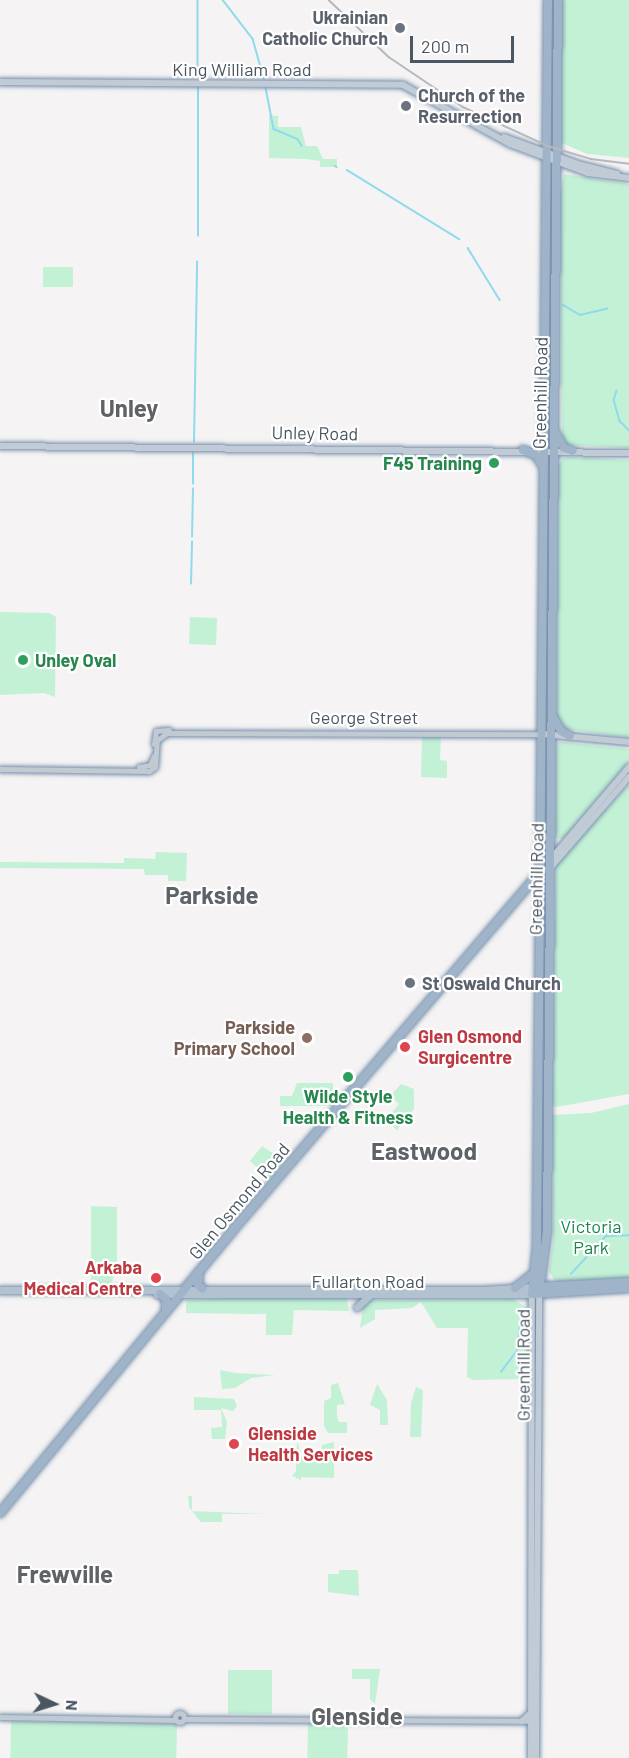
<!DOCTYPE html>
<html>
<head>
<meta charset="utf-8">
<style>
  body { margin:0 }
  #map { position:relative; width:629px; height:1758px; overflow:hidden; background:#f5f3f3; font-family:Barlow,sans-serif }
  div>[style] { position:absolute }
  [style*='--x'] { left:calc(var(--x)*1px); top:calc(var(--y)*1px); width:calc(var(--w)*1px); rotate:calc(var(--a)*1deg) }
  .green>* { inset:0; background:#c3f1d5; transform-origin:0 0 }
  .stream>* { height:1.5px; margin:-0.75px; padding:0 0.75px; transform-origin:0.75px; border-radius:0.75px; background:#90daee }
  .roads { filter:drop-shadow(0 0 2px #7690ad) drop-shadow(0 0 2px #7690ad) }
  .tertiary>* { height:5px; margin:-2.5px; padding:0 2.5px; transform-origin:2.5px; border-radius:2.5px; background:#c1cad2 }
  .tertiary>.ring { margin:-2.5px; padding:0; box-sizing:content-box; background:none; border:5px solid #c1cad2; border-radius:50% }
  .secondary>* { height:6px; margin:-3px; padding:0 3px; transform-origin:3px; border-radius:3px; background:#c1cbd6 }
  .primary>* { height:7px; margin:-3.5px; padding:0 3.5px; transform-origin:3.5px; border-radius:3.5px; background:#b3c2d1 }
  .trunk>* { height:8px; margin:-4px; padding:0 4px; transform-origin:4px; border-radius:4px; background:#9fb4c9 }
  .tram>* { height:1.5px; margin:-0.75px; padding:0 0.75px; transform-origin:0.75px; border-radius:0.75px; background:#b5b8bd }
  .dots>* { width:16px; height:16px; translate:-50% -50%; box-sizing:border-box; border:3px solid #fff; border-radius:50% }
  span { translate:-50% -50%; white-space:nowrap; text-align:center; line-height:1.15; -webkit-text-stroke:4.5px #fff; paint-order:stroke }
  .worship-label { font-size:18px; color:#5b616d; font-weight:700 }
  .right { translate:-100% -50%; text-align:right }
  .left { translate:0 -50%; text-align:left }
  .street-label { font-size:18px; color:#4a5661 }
  .leisure-label { font-size:18px; color:#27864d; font-weight:700 }
  .education-label { font-size:18px; color:#785e54; font-weight:700 }
  .health-label { font-size:18px; color:#be3a42; font-weight:700 }
  .park-label { font-size:18px; color:#17864f }
  .district-label { font-size:24px; color:#5f6368; font-weight:700 }
  .north { position:absolute; left:24px; top:1674px; width:60px; height:60px; -webkit-text-stroke:4px #fff; paint-order:stroke; rotate:94deg; font-size:16px; font-weight:700; line-height:24px; text-align:center; color:#4a5661 }
  .north::after { content:''; display:block; margin:auto; width:21px; height:27px; background:#4a5661; clip-path:polygon(50% 0,100% 100%,50% 72%,0 100%) }
  .scale { position:absolute; left:410px; top:36px; width:104px; height:27px; box-sizing:border-box; border:3px solid #4a5661; border-top:0; padding-left:8px; font-size:18px; line-height:21px; white-space:nowrap; color:#4a5661; -webkit-text-stroke:4px #fff; paint-order:stroke }
</style>
</head>
<body>
<div id="map">
  <div class="green">
    <i style="clip-path:polygon(561px 0,629px 0,629px 158px,587px 154px,560px 142px)"></i>
    <i style="clip-path:polygon(269px 115px,278px 116px,278px 127px,301px 127px,306px 146px,317px 146px,323px 159px,337px 159px,337px 167px,320px 167px,320px 161px,306px 159px,269px 158px)"></i>
    <i style="clip-path:polygon(564px 174px,629px 184px,629px 448px,565px 445px,562px 440px,560px 196px)"></i>
    <i style="left:43px;top:267px;width:30px;height:20px"></i>
    <i style="clip-path:polygon(570px 457px,629px 460px,629px 738px,566px 729px,557px 718px,558px 467px,563px 458px)"></i>
    <i style="clip-path:polygon(0 612px,49px 613px,56px 617px,55px 697px,44px 693px,0 695px)"></i>
    <i style="left:190px;top:617px;width:27px;height:27px;rotate:2deg"></i>
    <i style="clip-path:polygon(422px 736px,441px 737px,440px 760px,447px 761px,447px 778px,421px 777px)"></i>
    <i style="clip-path:polygon(561px 742px,629px 749px,629px 761px,563px 839px,555px 839px,556px 744px)"></i>
    <i style="clip-path:polygon(629px 784px,629px 1094px,556px 1107px,552px 1105px,556px 865px)"></i>
    <i style="clip-path:polygon(156px 852px,187px 853px,186px 881px,168px 881px,168px 875px,145px 875px,144px 869px,0 868px,0 862px,124px 863px,124px 858px,155px 859px)"></i>
    <i style="clip-path:polygon(297px 1083px,333px 1083px,333px 1106px,280px 1106px,280px 1096px,292px 1096px)"></i>
    <i style="clip-path:polygon(401px 1084px,414px 1089px,414px 1109px,397px 1130px,390px 1124px,393px 1120px,389px 1116px,399px 1104px,390px 1096px)"></i>
    <i style="clip-path:polygon(629px 1104px,629px 1279px,557px 1283px,549px 1272px,553px 1241px,552px 1115px,591px 1113px)"></i>
    <i style="clip-path:polygon(262px 1146px,285px 1161px,270px 1179px,250px 1161px)"></i>
    <i style="clip-path:polygon(91px 1206px,117px 1207px,117px 1265px,111px 1285px,91px 1285px)"></i>
    <i style="clip-path:polygon(258px 1297px,347px 1298px,349px 1311px,294px 1310px,292px 1335px,266px 1335px,266px 1314px,186px 1313px,186px 1300px)"></i>
    <i style="clip-path:polygon(513px 1299px,526px 1307px,528px 1376px,520px 1379px,473px 1380px,467px 1377px,468px 1328px,437px 1328px,421px 1302px,412px 1308px,375px 1310px,375px 1319px,360px 1328px,364px 1300px)"></i>
    <i style="clip-path:polygon(220px 1370px,235px 1373px,275px 1375px,251px 1378px,235px 1388px,222px 1389px)"></i>
    <i style="clip-path:polygon(338px 1383px,345px 1404px,337px 1405px,337px 1416px,339px 1422px,347px 1422px,347px 1433px,328px 1433px,324px 1426px,324px 1401px,331px 1398px,331px 1385px)"></i>
    <i style="clip-path:polygon(377px 1384px,387px 1400px,388px 1425px,380px 1425px,380px 1410px,370px 1405px)"></i>
    <i style="clip-path:polygon(416px 1387px,423px 1390px,421px 1437px,410px 1437px,411px 1403px)"></i>
    <i style="clip-path:polygon(194px 1397px,234px 1399px,237px 1406px,233px 1411px,221px 1408px,227px 1422px,225px 1439px,212px 1439px,211px 1428px,222px 1427px,221px 1410px,194px 1410px)"></i>
    <i style="clip-path:polygon(297px 1441px,303px 1461px,321px 1461px,322px 1445px,334px 1442px,334px 1478px,301px 1477px,301px 1480px,292px 1476px,296px 1471px)"></i>
    <i style="clip-path:polygon(188px 1496px,192px 1496px,192px 1511px,265px 1514px,222px 1514px,222px 1522px,201px 1522px,189px 1507px)"></i>
    <i style="clip-path:polygon(339px 1570px,358px 1570px,359px 1596px,328px 1592px,328px 1574px,339px 1574px)"></i>
    <i style="clip-path:polygon(352px 1669px,380px 1669px,375px 1704px,370px 1699px,370px 1679px,352px 1679px)"></i>
    <i style="left:228px;top:1670px;width:44px;height:44px"></i>
    <i style="left:11px;top:1721px;width:166px;height:37px;rotate:1deg"></i>
    <i style="left:308px;top:1723px;width:40px;height:35px;rotate:1deg"></i>
  </div>
  <div class="stream">
    <i style="--x:198;--y:0;--w:77;--a:90"></i>
    <i style="--x:223;--y:0;--w:49;--a:52.4"></i>
    <i style="--x:253;--y:39;--w:41;--a:74.2"></i>
    <i style="--x:266;--y:88;--w:42;--a:79"></i>
    <i style="--x:274;--y:129;--w:26;--a:23"></i>
    <i style="--x:298;--y:139;--w:8;--a:60"></i>
    <i style="--x:335;--y:166;--w:2;--a:27"></i>
    <i style="--x:347;--y:170;--w:132;--a:31.6"></i>
    <i style="--x:198;--y:236;--w:148;--a:-90"></i>
    <i style="--x:468;--y:248;--w:61;--a:58.4"></i>
    <i style="--x:563;--y:305;--w:20;--a:30"></i>
    <i style="--x:580;--y:315;--w:28;--a:-13"></i>
    <i style="--x:617;--y:391;--w:9;--a:108"></i>
    <i style="--x:614;--y:400;--w:22;--a:74"></i>
    <i style="--x:620;--y:421;--w:13;--a:45"></i>
    <i style="--x:194;--y:442;--w:180;--a:-89"></i>
    <i style="--x:193;--y:484;--w:31;--a:-90"></i>
    <i style="--x:192;--y:537;--w:48;--a:-88.8"></i>
    <i style="--x:191;--y:584;--w:42;--a:-88.6"></i>
    <i style="--x:571;--y:1274;--w:52;--a:-47.4"></i>
    <i style="--x:606;--y:1236;--w:23;--a:-2"></i>
    <i style="--x:501;--y:1372;--w:26;--a:-53"></i>
    <i style="--x:517;--y:1351;--w:30;--a:-84"></i>
  </div>
  <div class="roads">
    <div class="tertiary">
      <i style="--x:154;--y:744;--w:13;--a:-81"></i>
      <i style="--x:156;--y:731;--w:13;--a:-4"></i>
      <i style="--x:139;--y:767;--w:11;--a:-10"></i>
      <i style="--x:150;--y:765;--w:10;--a:-66"></i>
      <i style="--x:0;--y:769;--w:149;--a:0.8"></i>
      <i style="--x:149;--y:771;--w:7;--a:-34"></i>
      <i style="--x:155;--y:767;--w:27;--a:-86"></i>
      <i style="--x:157;--y:740;--w:12;--a:-35"></i>
      <i style="--x:167;--y:733;--w:375;--a:0.2"></i>
      <i class="ring" style="left:175.5px;top:1713.5px;width:4px;height:4px"></i>
      <i style="--x:0;--y:1717;--w:176;--a:1"></i>
      <i style="--x:185;--y:1719;--w:350;--a:0.3"></i>
    </div>
    <div class="secondary">
      <i style="--x:0;--y:82;--w:403;--a:0.4"></i>
      <i style="--x:403;--y:85;--w:122;--a:28.9"></i>
      <i style="--x:510;--y:144;--w:83;--a:20.4"></i>
      <i style="--x:588;--y:173;--w:41;--a:7"></i>
      <i style="--x:504;--y:137;--w:82;--a:20"></i>
      <i style="--x:581;--y:165;--w:37;--a:14"></i>
      <i style="--x:0;--y:446;--w:629;--a:0.64"></i>
      <i style="--x:542;--y:734;--w:87;--a:5.3"></i>
      <i style="--x:551;--y:859;--w:121;--a:-49.7"></i>
      <i style="--x:551;--y:867;--w:119;--a:-49.1"></i>
      <i style="--x:522;--y:1721;--w:12;--a:-42"></i>
      <i style="--x:531;--y:1758;--w:464;--a:-89.9"></i>
      <i style="--x:536;--y:1758;--w:465;--a:-89.6"></i>
    </div>
    <div class="primary">
      <i style="--x:0;--y:1290;--w:483;--a:0"></i>
      <i style="--x:483;--y:1290;--w:49;--a:-3.5"></i>
      <i style="--x:157;--y:1294;--w:375;--a:0"></i>
      <i style="--x:357;--y:1307;--w:16;--a:-43"></i>
    </div>
    <div class="trunk">
      <i style="--x:548;--y:0;--w:1246;--a:90.51"></i>
      <i style="--x:537;--y:1246;--w:48;--a:95.9"></i>
      <i style="--x:532;--y:1294;--w:97;--a:-3.5"></i>
      <i style="--x:555;--y:432;--w:18;--a:61"></i>
      <i style="--x:564;--y:448;--w:9;--a:18"></i>
      <i style="--x:523;--y:450;--w:14;--a:21"></i>
      <i style="--x:536;--y:455;--w:13;--a:58"></i>
      <i style="--x:553;--y:717;--w:16;--a:60"></i>
      <i style="--x:561;--y:731;--w:10;--a:29"></i>
      <i style="--x:199;--y:1273;--w:12;--a:95"></i>
      <i style="--x:198;--y:1285;--w:6;--a:39"></i>
      <i style="--x:538;--y:1287;--w:91;--a:-3.1"></i>
      <i style="--x:515;--y:1288;--w:24;--a:-38"></i>
      <i style="--x:539;--y:1293;--w:63;--a:-82.6"></i>
      <i style="--x:547;--y:1231;--w:1231;--a:-89.49"></i>
      <i style="--x:160;--y:1294;--w:8;--a:40"></i>
      <i style="--x:166;--y:1299;--w:12;--a:90"></i>
      <i style="--x:0;--y:1513;--w:367;--a:-50.5"></i>
      <i style="--x:233;--y:1230;--w:475;--a:-49.4"></i>
    </div>
  </div>
  <div class="tram">
    <i style="--x:329;--y:0;--w:83;--a:43.5"></i>
    <i style="--x:389;--y:57;--w:89;--a:34"></i>
    <i style="--x:463;--y:107;--w:94;--a:24.6"></i>
    <i style="--x:548;--y:146;--w:45;--a:16.8"></i>
    <i style="--x:591;--y:159;--w:38;--a:7"></i>
  </div>
  <div class="dots">
    <i style="left:400px;top:28px;background:#6b7280"></i>
    <i style="left:406px;top:106px;background:#6b7280"></i>
    <i style="left:494px;top:463px;background:#2e9e5b"></i>
    <i style="left:23px;top:660px;background:#2e9e5b"></i>
    <i style="left:410px;top:983px;background:#6b7280"></i>
    <i style="left:307px;top:1038px;background:#8d6e63"></i>
    <i style="left:405px;top:1047px;background:#e0444e"></i>
    <i style="left:348px;top:1077px;background:#2e9e5b"></i>
    <i style="left:156px;top:1278px;background:#e0444e"></i>
    <i style="left:234px;top:1444px;background:#e0444e"></i>
  </div>
  <div class="worship-label">
    <span class="right" style="left:388px;top:28px">Ukrainian<br>Catholic Church</span>
    <span class="left" style="left:418px;top:106px">Church of the<br>Resurrection</span>
    <span class="left" style="left:422px;top:983px">St Oswald Church</span>
  </div>
  <div class="street-label">
    <span style="left:242px;top:69px">King William Road</span>
    <span style="left:540px;top:393px;rotate:-89deg">Greenhill Road</span>
    <span style="left:315px;top:433px;rotate:1deg">Unley Road</span>
    <span style="left:364px;top:717px">George Street</span>
    <span style="left:536px;top:879px;rotate:-89deg">Greenhill Road</span>
    <span style="left:239px;top:1201px;rotate:-50deg">Glen Osmond Road</span>
    <span style="left:368px;top:1281px">Fullarton Road</span>
    <span style="left:523px;top:1365px;rotate:-90deg">Greenhill Road</span>
  </div>
  <div class="leisure-label">
    <span class="right" style="left:482px;top:463px">F45 Training</span>
    <span class="left" style="left:35px;top:660px">Unley Oval</span>
    <span style="left:348px;top:1107px">Wilde Style<br>Health &amp; Fitness</span>
  </div>
  <div class="education-label">
    <span class="right" style="left:295px;top:1038px">Parkside<br>Primary School</span>
  </div>
  <div class="health-label">
    <span class="left" style="left:418px;top:1047px">Glen Osmond<br>Surgicentre</span>
    <span class="right" style="left:142px;top:1278px">Arkaba<br>Medical Centre</span>
    <span class="left" style="left:248px;top:1444px">Glenside<br>Health Services</span>
  </div>
  <div class="park-label">
    <span style="left:591px;top:1237px">Victoria<br>Park</span>
  </div>
  <div class="district-label">
    <span style="left:129px;top:408px">Unley</span>
    <span style="left:212px;top:895px">Parkside</span>
    <span style="left:424px;top:1151px">Eastwood</span>
    <span style="left:65px;top:1574px">Frewville</span>
    <span style="left:357px;top:1716px">Glenside</span>
  </div>
  <div class="north">N</div>
  <div class="scale">200 m</div>
</div>
</body>
</html>
